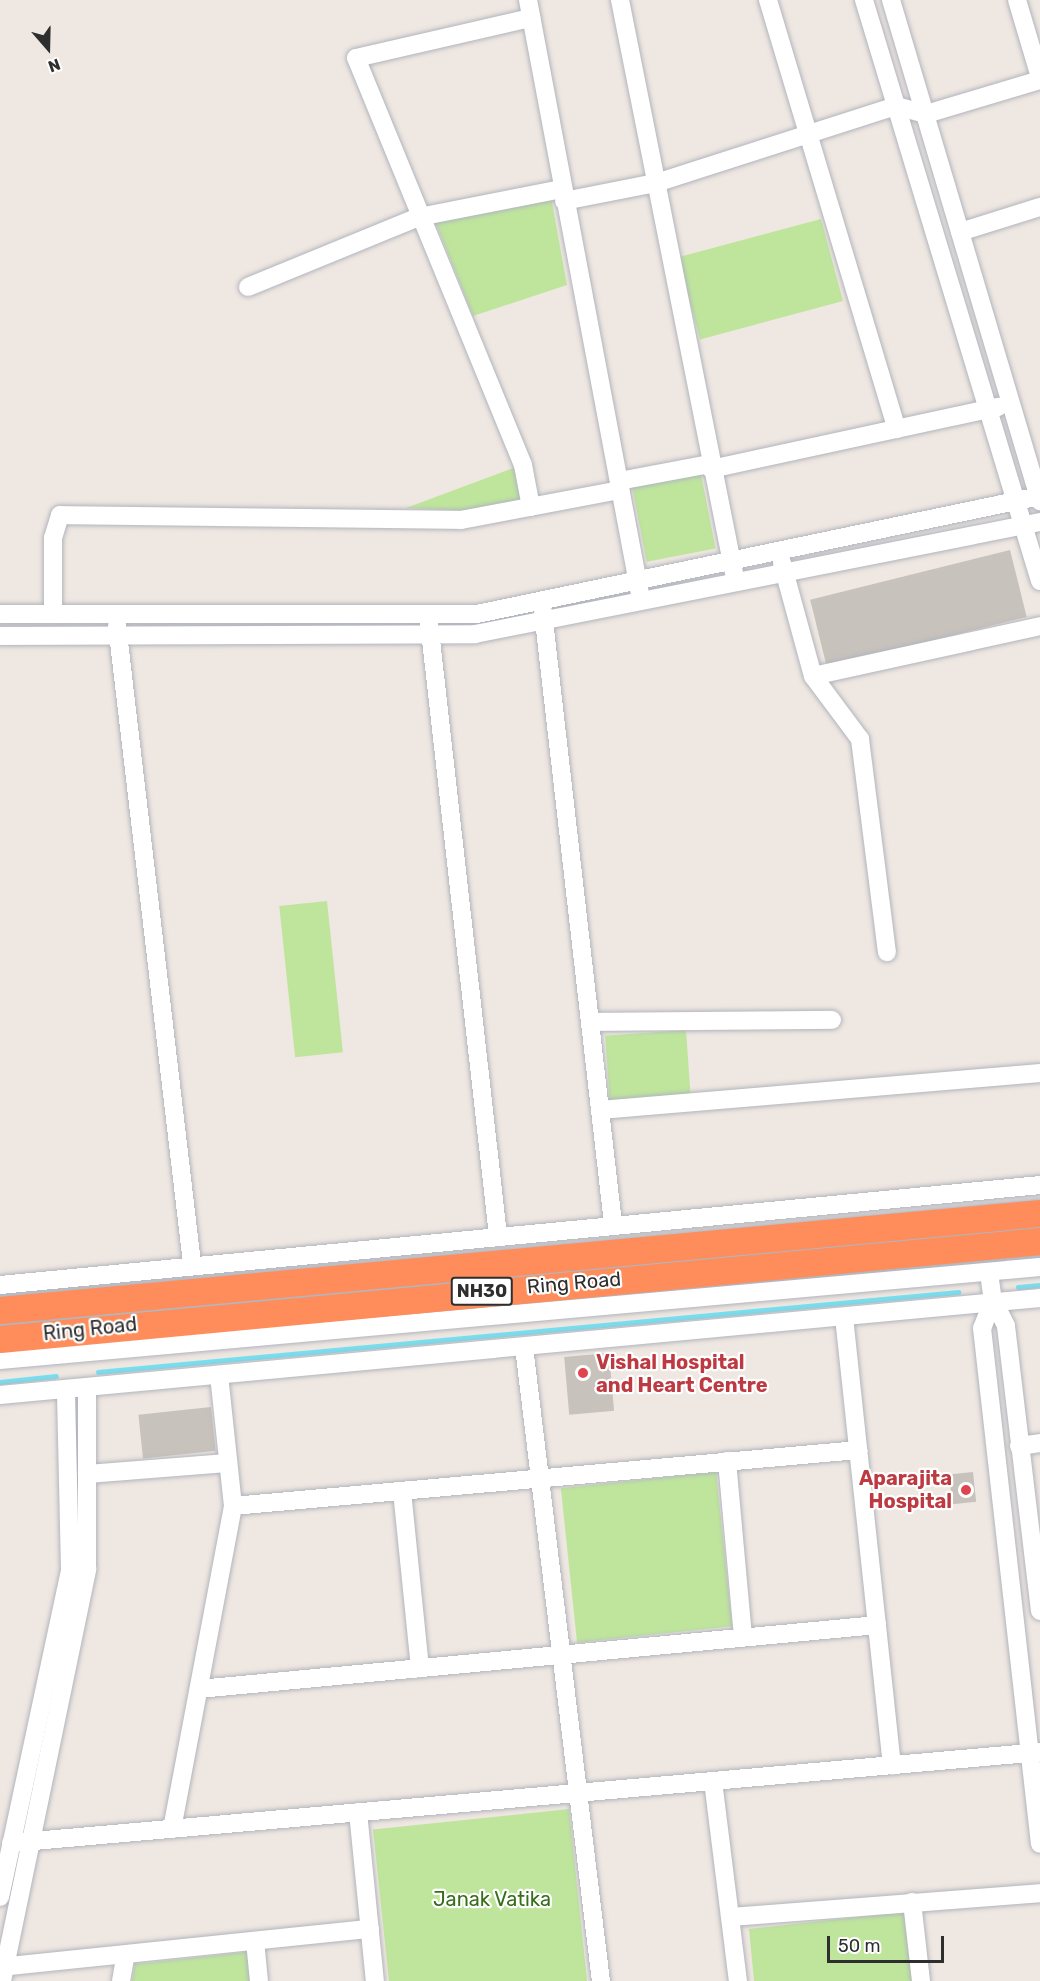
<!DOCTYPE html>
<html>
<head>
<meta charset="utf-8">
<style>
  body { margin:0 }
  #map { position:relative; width:1040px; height:1981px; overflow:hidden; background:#efe7e1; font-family:Rubik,sans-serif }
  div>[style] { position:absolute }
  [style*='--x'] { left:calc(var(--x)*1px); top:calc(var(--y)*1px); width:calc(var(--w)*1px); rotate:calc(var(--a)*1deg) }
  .green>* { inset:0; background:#bfe59d; transform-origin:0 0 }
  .stream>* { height:4.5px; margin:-2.25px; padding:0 2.25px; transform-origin:2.25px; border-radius:2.25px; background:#74e0f1 }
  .building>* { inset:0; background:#c8c2bc; transform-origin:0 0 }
  .roads { filter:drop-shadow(0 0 2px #b1b5be) drop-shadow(0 0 2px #b1b5be) }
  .minor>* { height:18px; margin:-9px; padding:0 9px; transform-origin:9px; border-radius:9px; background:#fff }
  .highway>* { height:27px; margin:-13.5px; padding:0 13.5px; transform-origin:13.5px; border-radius:13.5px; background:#ff8d5c }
  .dots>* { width:16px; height:16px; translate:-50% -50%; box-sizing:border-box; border:3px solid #fff; border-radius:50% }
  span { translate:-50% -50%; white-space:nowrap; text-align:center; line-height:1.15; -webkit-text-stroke:4.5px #fff; paint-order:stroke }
  .shield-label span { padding:2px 4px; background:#fff; border:2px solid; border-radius:4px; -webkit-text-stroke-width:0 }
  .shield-label { font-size:18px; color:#2e2e2e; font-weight:700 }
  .street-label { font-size:20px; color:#2e2e2e }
  .health-label { font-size:20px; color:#be3a42; font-weight:700 }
  .left { translate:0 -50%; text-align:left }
  .right { translate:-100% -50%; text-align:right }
  .park-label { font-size:20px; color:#376e1a }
  .north { position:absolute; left:18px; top:18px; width:60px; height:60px; -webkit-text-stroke:4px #fff; paint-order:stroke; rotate:160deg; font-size:16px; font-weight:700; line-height:24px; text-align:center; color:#2e2e2e }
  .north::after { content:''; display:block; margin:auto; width:21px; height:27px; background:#2e2e2e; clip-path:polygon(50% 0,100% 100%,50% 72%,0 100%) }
  .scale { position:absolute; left:827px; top:1936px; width:117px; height:27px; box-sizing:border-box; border:3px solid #2e2e2e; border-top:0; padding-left:8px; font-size:18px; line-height:21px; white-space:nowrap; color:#2e2e2e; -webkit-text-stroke:4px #fff; paint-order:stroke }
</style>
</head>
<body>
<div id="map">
  <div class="green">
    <i style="clip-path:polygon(551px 197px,567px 285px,473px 316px,435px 221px)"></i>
    <i style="left:821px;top:219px;width:85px;height:148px;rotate:75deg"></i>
    <i style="clip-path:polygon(516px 467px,521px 501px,470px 511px,406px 508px)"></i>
    <i style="left:700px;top:469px;width:81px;height:70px;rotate:79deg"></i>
    <i style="left:327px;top:901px;width:152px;height:48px;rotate:84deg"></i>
    <i style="left:686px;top:1030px;width:65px;height:81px;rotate:86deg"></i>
    <i style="left:716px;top:1472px;width:155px;height:156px;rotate:84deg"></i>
    <i style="left:569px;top:1809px;width:173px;height:197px;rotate:84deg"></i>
    <i style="clip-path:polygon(905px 1912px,912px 1981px,754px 1981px,749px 1929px)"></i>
    <i style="clip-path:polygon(247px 1952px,250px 1981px,132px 1981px,135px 1964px)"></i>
  </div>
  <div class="stream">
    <i style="--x:1018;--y:1287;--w:22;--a:-5"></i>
    <i style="--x:98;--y:1372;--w:864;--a:-5.31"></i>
    <i style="--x:0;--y:1382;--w:56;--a:-6.1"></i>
  </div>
  <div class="building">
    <i style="left:1010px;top:550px;width:69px;height:206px;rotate:76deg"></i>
    <i style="left:609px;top:1353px;width:58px;height:45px;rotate:85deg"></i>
    <i style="left:211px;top:1407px;width:44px;height:73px;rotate:84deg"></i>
    <i style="left:973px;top:1472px;width:30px;height:24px;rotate:84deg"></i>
  </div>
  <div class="roads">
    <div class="minor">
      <i style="--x:528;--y:0;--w:604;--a:79.32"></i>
      <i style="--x:620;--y:0;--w:584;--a:78.75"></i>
      <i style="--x:768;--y:0;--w:448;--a:73.3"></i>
      <i style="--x:864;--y:0;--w:607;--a:73.15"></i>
      <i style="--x:891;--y:0;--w:523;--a:73.44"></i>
      <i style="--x:1017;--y:0;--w:80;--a:73.4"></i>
      <i style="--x:564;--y:201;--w:94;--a:-11.1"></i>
      <i style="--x:656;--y:183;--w:252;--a:-17.8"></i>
      <i style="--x:896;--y:106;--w:31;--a:15"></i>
      <i style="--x:926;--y:114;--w:119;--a:-16.6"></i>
      <i style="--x:960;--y:232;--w:84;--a:-17.4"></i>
      <i style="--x:248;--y:287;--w:185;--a:-22.3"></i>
      <i style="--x:419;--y:217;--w:146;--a:-11.1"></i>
      <i style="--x:711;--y:469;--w:294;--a:-12.2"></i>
      <i style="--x:619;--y:481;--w:93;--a:-10.6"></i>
      <i style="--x:531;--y:507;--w:43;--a:-100.8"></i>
      <i style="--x:523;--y:465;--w:440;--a:-112.3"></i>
      <i style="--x:356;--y:58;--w:180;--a:-12.9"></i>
      <i style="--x:782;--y:563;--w:117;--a:74.7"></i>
      <i style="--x:813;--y:676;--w:79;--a:53.3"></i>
      <i style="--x:860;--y:739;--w:215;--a:82.8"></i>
      <i style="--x:543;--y:612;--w:616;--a:83.47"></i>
      <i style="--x:0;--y:614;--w:477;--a:0"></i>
      <i style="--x:477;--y:614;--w:575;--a:-11.84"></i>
      <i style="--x:53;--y:614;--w:76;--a:-90"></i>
      <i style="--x:53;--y:538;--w:24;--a:-73"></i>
      <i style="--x:60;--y:515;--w:401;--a:0.7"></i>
      <i style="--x:461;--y:520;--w:162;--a:-10.7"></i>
      <i style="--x:429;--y:622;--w:617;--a:83.58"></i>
      <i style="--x:117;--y:625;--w:642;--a:83.3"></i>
      <i style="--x:0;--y:636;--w:475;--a:-0.2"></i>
      <i style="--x:475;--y:634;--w:576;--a:-11.21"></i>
      <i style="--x:813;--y:676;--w:232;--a:-12.4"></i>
      <i style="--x:590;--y:1022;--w:242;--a:-0.5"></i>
      <i style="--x:600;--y:1110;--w:442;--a:-4.8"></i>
      <i style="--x:989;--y:1273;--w:27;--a:82"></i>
      <i style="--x:993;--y:1300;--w:29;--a:63"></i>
      <i style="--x:1006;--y:1326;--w:287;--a:83.2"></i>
      <i style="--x:0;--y:1285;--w:1045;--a:-5.49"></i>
      <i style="--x:993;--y:1300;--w:30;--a:111"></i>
      <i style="--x:982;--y:1328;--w:519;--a:83.59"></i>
      <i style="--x:844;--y:1317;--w:451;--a:83.9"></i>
      <i style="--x:524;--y:1347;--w:639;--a:83.08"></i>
      <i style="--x:0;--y:1360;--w:1044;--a:-5.11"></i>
      <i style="--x:0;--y:1395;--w:1045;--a:-5.33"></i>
      <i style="--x:1019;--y:1446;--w:21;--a:-8"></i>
      <i style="--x:727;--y:1461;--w:177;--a:84.8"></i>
      <i style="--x:87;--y:1474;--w:141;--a:-4.5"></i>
      <i style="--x:402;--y:1491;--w:178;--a:84.2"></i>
      <i style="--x:233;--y:1506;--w:628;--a:-5.12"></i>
      <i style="--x:199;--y:1689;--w:681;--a:-5.39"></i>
      <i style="--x:713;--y:1781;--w:202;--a:82.9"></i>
      <i style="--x:358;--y:1812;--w:170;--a:84.3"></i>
      <i style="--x:172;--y:1829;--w:329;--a:-79.3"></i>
      <i style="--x:233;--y:1506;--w:132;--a:-96.1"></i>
      <i style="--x:11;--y:1843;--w:1033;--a:-5.05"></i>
      <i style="--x:0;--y:1897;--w:334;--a:-77.9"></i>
      <i style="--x:70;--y:1570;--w:181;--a:-91.3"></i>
      <i style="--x:912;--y:1902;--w:80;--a:83.5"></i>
      <i style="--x:730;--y:1917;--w:311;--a:-4.4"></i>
      <i style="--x:255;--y:1941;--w:40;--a:84.3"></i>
      <i style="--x:0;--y:1967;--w:372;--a:-5.9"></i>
      <i style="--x:2;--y:1981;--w:421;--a:-78.3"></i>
      <i style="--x:87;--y:1569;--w:181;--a:-90"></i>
      <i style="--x:121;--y:1981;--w:27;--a:-80"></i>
    </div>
    <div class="highway">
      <i style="--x:0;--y:1310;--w:1045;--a:-5.33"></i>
      <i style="--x:0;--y:1339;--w:1045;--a:-5.38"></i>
    </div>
  </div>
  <div class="dots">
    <i style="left:583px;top:1373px;background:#e0444e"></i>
    <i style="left:966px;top:1490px;background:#e0444e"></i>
  </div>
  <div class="shield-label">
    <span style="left:482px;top:1291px">NH30</span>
  </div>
  <div class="street-label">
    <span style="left:574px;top:1283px;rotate:-5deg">Ring Road</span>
    <span style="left:90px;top:1329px;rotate:-6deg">Ring Road</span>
  </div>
  <div class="health-label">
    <span class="left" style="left:596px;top:1374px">Vishal Hospital<br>and Heart Centre</span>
    <span class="right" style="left:952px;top:1490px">Aparajita<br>Hospital</span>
  </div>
  <div class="park-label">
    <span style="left:492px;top:1899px">Janak Vatika</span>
  </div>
  <div class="north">N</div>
  <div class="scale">50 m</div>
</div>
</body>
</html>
